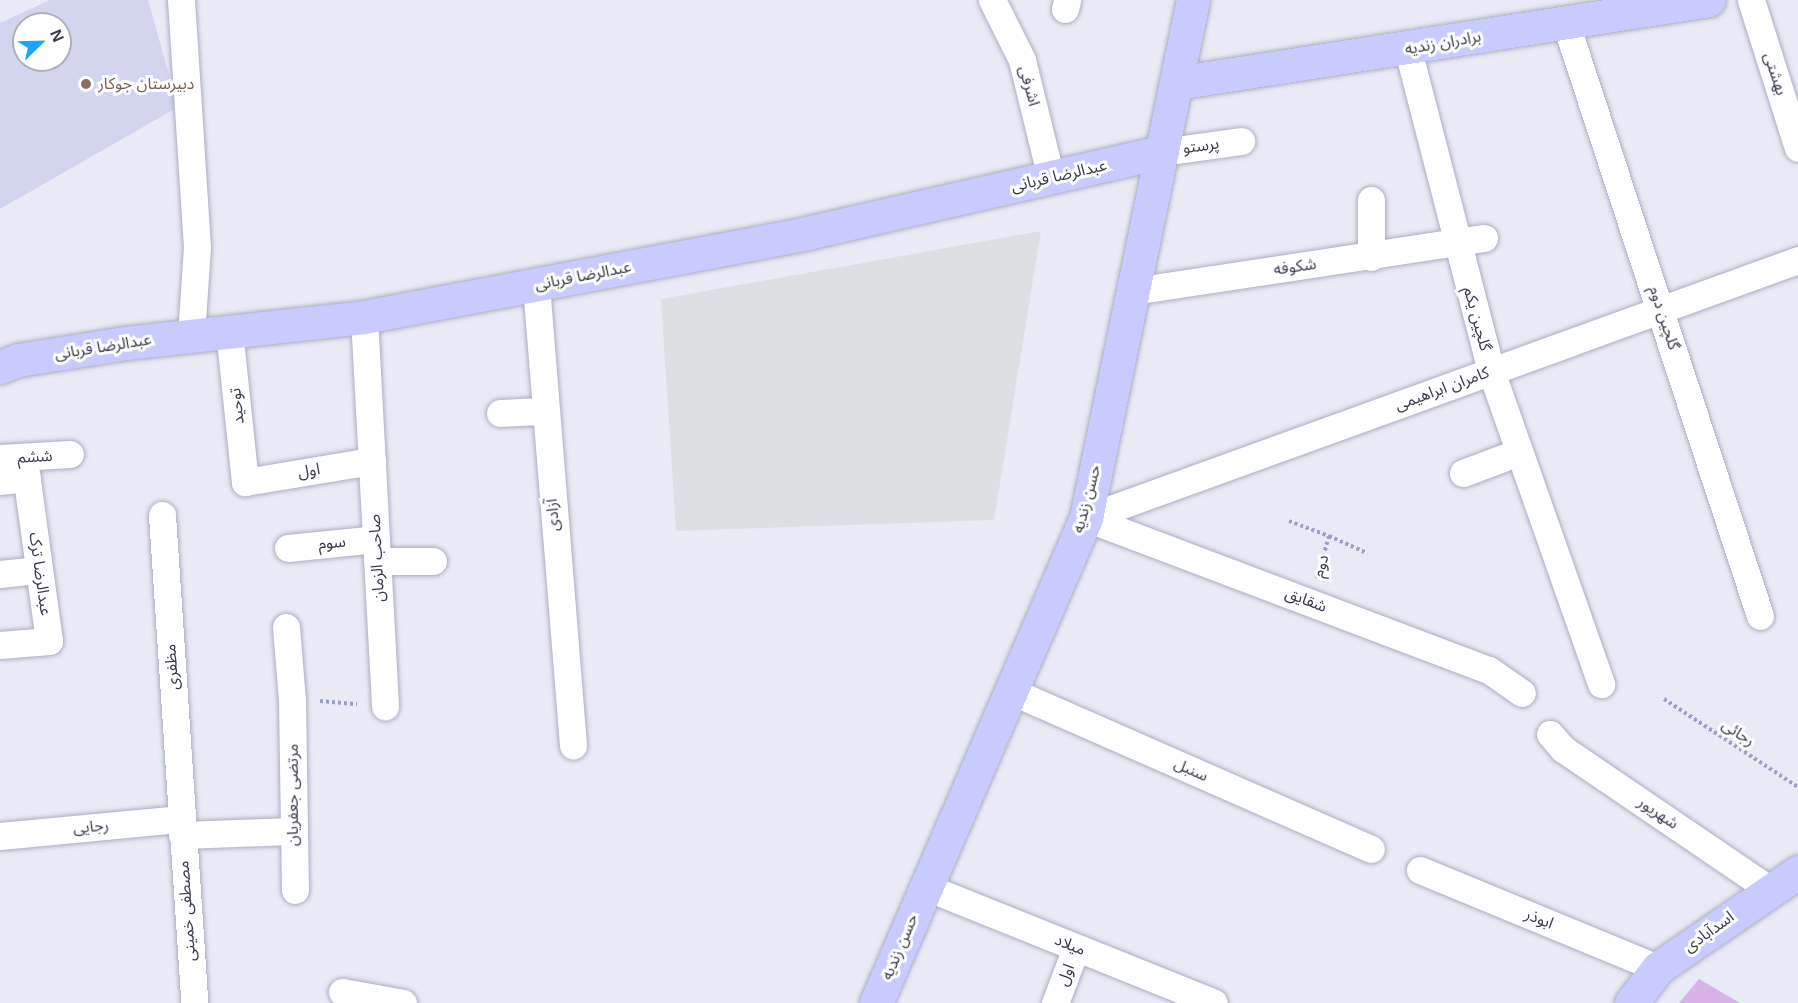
<!DOCTYPE html>
<html>
<head>
<meta charset="utf-8">
<style>
  body { margin:0 }
  #map { position:relative; width:1798px; height:1003px; overflow:hidden; background:#e9eaf5; font-family:Helvetica,"Noto Sans Arabic",sans-serif }
  div>[style] { position:absolute }
  [style*='--x'] { left:calc(var(--x)*1px); top:calc(var(--y)*1px); width:calc(var(--w)*1px); rotate:calc(var(--a)*1deg) }
  .education>* { inset:0; background:#d3d4ee }
  .green>* { inset:0; background:#d8b2e9 }
  .parking>* { inset:0; background:#dedfe3 }
  .path>* { height:4px; margin-top:-2px; transform-origin:0; background:repeating-linear-gradient(90deg,#9ca1c3 0 3px,transparent 0 6px) }
  .roads { filter:drop-shadow(0 0 2px #abaec1) drop-shadow(0 0 2px #abaec1) }
  .street>* { height:27px; margin:-13.5px; padding:0 13.5px; transform-origin:13.5px; border-radius:13.5px; background:#fff }
  .secondary>* { height:33px; margin:-16.5px; padding:0 16.5px; transform-origin:16.5px; border-radius:16.5px; background:#c9caff }
  .dots>* { width:16px; height:16px; translate:-50% -50%; box-sizing:border-box; border:3px solid #fff; border-radius:50% }
  span { translate:-50% -50%; white-space:nowrap; text-align:center; line-height:1.15; -webkit-text-stroke:6px #fff; paint-order:stroke }
  .street-label { font-size:16px; color:#373a49 }
  .education-label { font-size:16px; color:#785e54 }
  .left { translate:0 -50%; text-align:left }
  .north { position:absolute; left:12px; top:12px; width:60px; height:60px; box-sizing:border-box; background:#fff; border:2px solid #afb0b6; border-radius:50%; rotate:67deg; font-size:16px; font-weight:700; line-height:24px; text-align:center; color:#373a49 }
  .north::after { content:''; display:block; margin:auto; width:21px; height:27px; background:#19a5fd; clip-path:polygon(50% 0,100% 100%,50% 72%,0 100%) }
</style>
</head>
<body>
<div id="map">
  <div class="education">
    <i style="clip-path:polygon(evenodd,50px 0,148px 0,178px 107px,0 209px,0 23px,50px 0,24px 24px,60px 24px,60px 60px,24px 60px,24px 24px)"></i>
  </div>
  <div class="green">
    <i style="clip-path:polygon(1699px 979px,1740px 1003px,1679px 1003px)"></i>
  </div>
  <div class="parking">
    <i style="clip-path:polygon(1041px 231px,994px 520px,676px 531px,661px 299px)"></i>
  </div>
  <div class="path">
    <i style="--x:1289;--y:521;--w:43;--a:20.6"></i>
    <i style="--x:1329;--y:536;--w:44;--a:105.9"></i>
    <i style="--x:1329;--y:536;--w:42;--a:24.1"></i>
    <i style="--x:1664;--y:699;--w:160;--a:33.3"></i>
    <i style="--x:320;--y:701;--w:37;--a:5"></i>
  </div>
  <div class="roads">
    <div class="street">
      <i style="--x:181;--y:0;--w:248;--a:86.3"></i>
      <i style="--x:197;--y:247;--w:87;--a:93.9"></i>
      <i style="--x:992;--y:0;--w:67;--a:63.4"></i>
      <i style="--x:1022;--y:60;--w:122;--a:76.2"></i>
      <i style="--x:1751;--y:0;--w:155;--a:72.4"></i>
      <i style="--x:1065;--y:9;--w:9;--a:-77"></i>
      <i style="--x:1565;--y:21;--w:626;--a:71.85"></i>
      <i style="--x:1408;--y:50;--w:332;--a:75.5"></i>
      <i style="--x:1491;--y:371;--w:332;--a:70.6"></i>
      <i style="--x:1162;--y:152;--w:80;--a:-7.9"></i>
      <i style="--x:1371;--y:200;--w:57;--a:90"></i>
      <i style="--x:536;--y:285;--w:462;--a:85.4"></i>
      <i style="--x:1133;--y:291;--w:355;--a:-8.6"></i>
      <i style="--x:364;--y:317;--w:390;--a:86.9"></i>
      <i style="--x:229;--y:330;--w:153;--a:84"></i>
      <i style="--x:245;--y:482;--w:129;--a:-9.4"></i>
      <i style="--x:500;--y:413;--w:43;--a:-2.7"></i>
      <i style="--x:0;--y:458;--w:70;--a:-3.3"></i>
      <i style="--x:1463;--y:473;--w:60;--a:-20.6"></i>
      <i style="--x:0;--y:481;--w:27;--a:-6"></i>
      <i style="--x:162;--y:515;--w:489;--a:86.2"></i>
      <i style="--x:1086;--y:518;--w:757;--a:-19.92"></i>
      <i style="--x:1086;--y:518;--w:431;--a:20.7"></i>
      <i style="--x:1489;--y:670;--w:40;--a:34.9"></i>
      <i style="--x:288;--y:548;--w:88;--a:-5.8"></i>
      <i style="--x:377;--y:561;--w:56;--a:0"></i>
      <i style="--x:0;--y:574;--w:39;--a:-6"></i>
      <i style="--x:286;--y:627;--w:73;--a:85.3"></i>
      <i style="--x:292;--y:700;--w:190;--a:89.1"></i>
      <i style="--x:0;--y:645;--w:49;--a:-4.7"></i>
      <i style="--x:49;--y:641;--w:185;--a:-97.8"></i>
      <i style="--x:1011;--y:691;--w:393;--a:23.7"></i>
      <i style="--x:1550;--y:734;--w:20;--a:49"></i>
      <i style="--x:1563;--y:749;--w:249;--a:34.2"></i>
      <i style="--x:182;--y:835;--w:110;--a:-2.1"></i>
      <i style="--x:0;--y:836;--w:182;--a:-5.4"></i>
      <i style="--x:1420;--y:870;--w:257;--a:22.4"></i>
      <i style="--x:926;--y:887;--w:310;--a:21.9"></i>
      <i style="--x:342;--y:992;--w:62;--a:10.2"></i>
      <i style="--x:1055;--y:1003;--w:59;--a:-69.1"></i>
    </div>
    <div class="secondary">
      <i style="--x:1176;--y:83;--w:539;--a:-8.85"></i>
      <i style="--x:0;--y:367;--w:19;--a:-21"></i>
      <i style="--x:18;--y:360;--w:108;--a:-9"></i>
      <i style="--x:125;--y:343;--w:240;--a:-6.2"></i>
      <i style="--x:364;--y:317;--w:451;--a:-10.7"></i>
      <i style="--x:807;--y:233;--w:364;--a:-12.9"></i>
      <i style="--x:876;--y:1003;--w:529;--a:-66.59"></i>
      <i style="--x:1086;--y:518;--w:529;--a:-78.33"></i>
      <i style="--x:1631;--y:1003;--w:44;--a:-52.4"></i>
      <i style="--x:1658;--y:968;--w:170;--a:-34.4"></i>
    </div>
  </div>
  <div class="dots">
    <i style="left:86px;top:84px;background:#8d6e63"></i>
  </div>
  <div class="street-label">
    <span style="left:1443px;top:43px;rotate:-10deg">برادران زندیه</span>
    <span style="left:1775px;top:74px;rotate:72deg">بهشتی</span>
    <span style="left:1029px;top:86px;rotate:74deg">اشرفی</span>
    <span style="left:1201px;top:146px;rotate:-8deg">پرستو</span>
    <span style="left:1059px;top:176px;rotate:-13deg">عبدالرضا قربانی</span>
    <span style="left:1295px;top:267px;rotate:-8deg">شکوفه</span>
    <span style="left:583px;top:276px;rotate:-11deg">عبدالرضا قربانی</span>
    <span style="left:1664px;top:318px;rotate:72deg">گلچین دوم</span>
    <span style="left:1477px;top:319px;rotate:75deg">گلچین یکم</span>
    <span style="left:103px;top:347px;rotate:-9deg">عبدالرضا قربانی</span>
    <span style="left:1442px;top:389px;rotate:-20deg">کامران ابراهیمی</span>
    <span style="left:237px;top:406px;rotate:-96deg">توحید</span>
    <span style="left:35px;top:457px;rotate:-3deg">ششم</span>
    <span style="left:309px;top:471px;rotate:-9deg">اول</span>
    <span style="left:1087px;top:499px;rotate:-75deg">حسن زندیه</span>
    <span style="left:553px;top:515px;rotate:-95deg">آزادی</span>
    <span style="left:332px;top:543px;rotate:-6deg">سوم</span>
    <span style="left:377px;top:558px;rotate:-93deg">صاحب الزمان</span>
    <span style="left:1321px;top:566px;rotate:-74deg">دوم</span>
    <span style="left:40px;top:574px;rotate:82deg">عبدالرضا ترک</span>
    <span style="left:1306px;top:600px;rotate:21deg">شقایق</span>
    <span style="left:172px;top:667px;rotate:-94deg">مظفری</span>
    <span style="left:1738px;top:733px;rotate:33deg">رجائی</span>
    <span style="left:1191px;top:770px;rotate:24deg">سنبل</span>
    <span style="left:293px;top:795px;rotate:-90deg">مرتضی جعفریان</span>
    <span style="left:1658px;top:813px;rotate:34deg">شهریور</span>
    <span style="left:91px;top:827px;rotate:-5deg">رجایی</span>
    <span style="left:187px;top:911px;rotate:-94deg">مصطفی خمینی</span>
    <span style="left:1539px;top:919px;rotate:22deg">ابوذر</span>
    <span style="left:1709px;top:932px;rotate:-36deg">اسدآبادی</span>
    <span style="left:1070px;top:945px;rotate:22deg">میلاد</span>
    <span style="left:900px;top:947px;rotate:-67deg">حسن زندیه</span>
    <span style="left:1066px;top:975px;rotate:-69deg">اول</span>
  </div>
  <div class="education-label">
    <span class="left" style="left:98px;top:84px">دبیرستان جوکار</span>
  </div>
  <div class="north">N</div>
</div>
</body>
</html>
